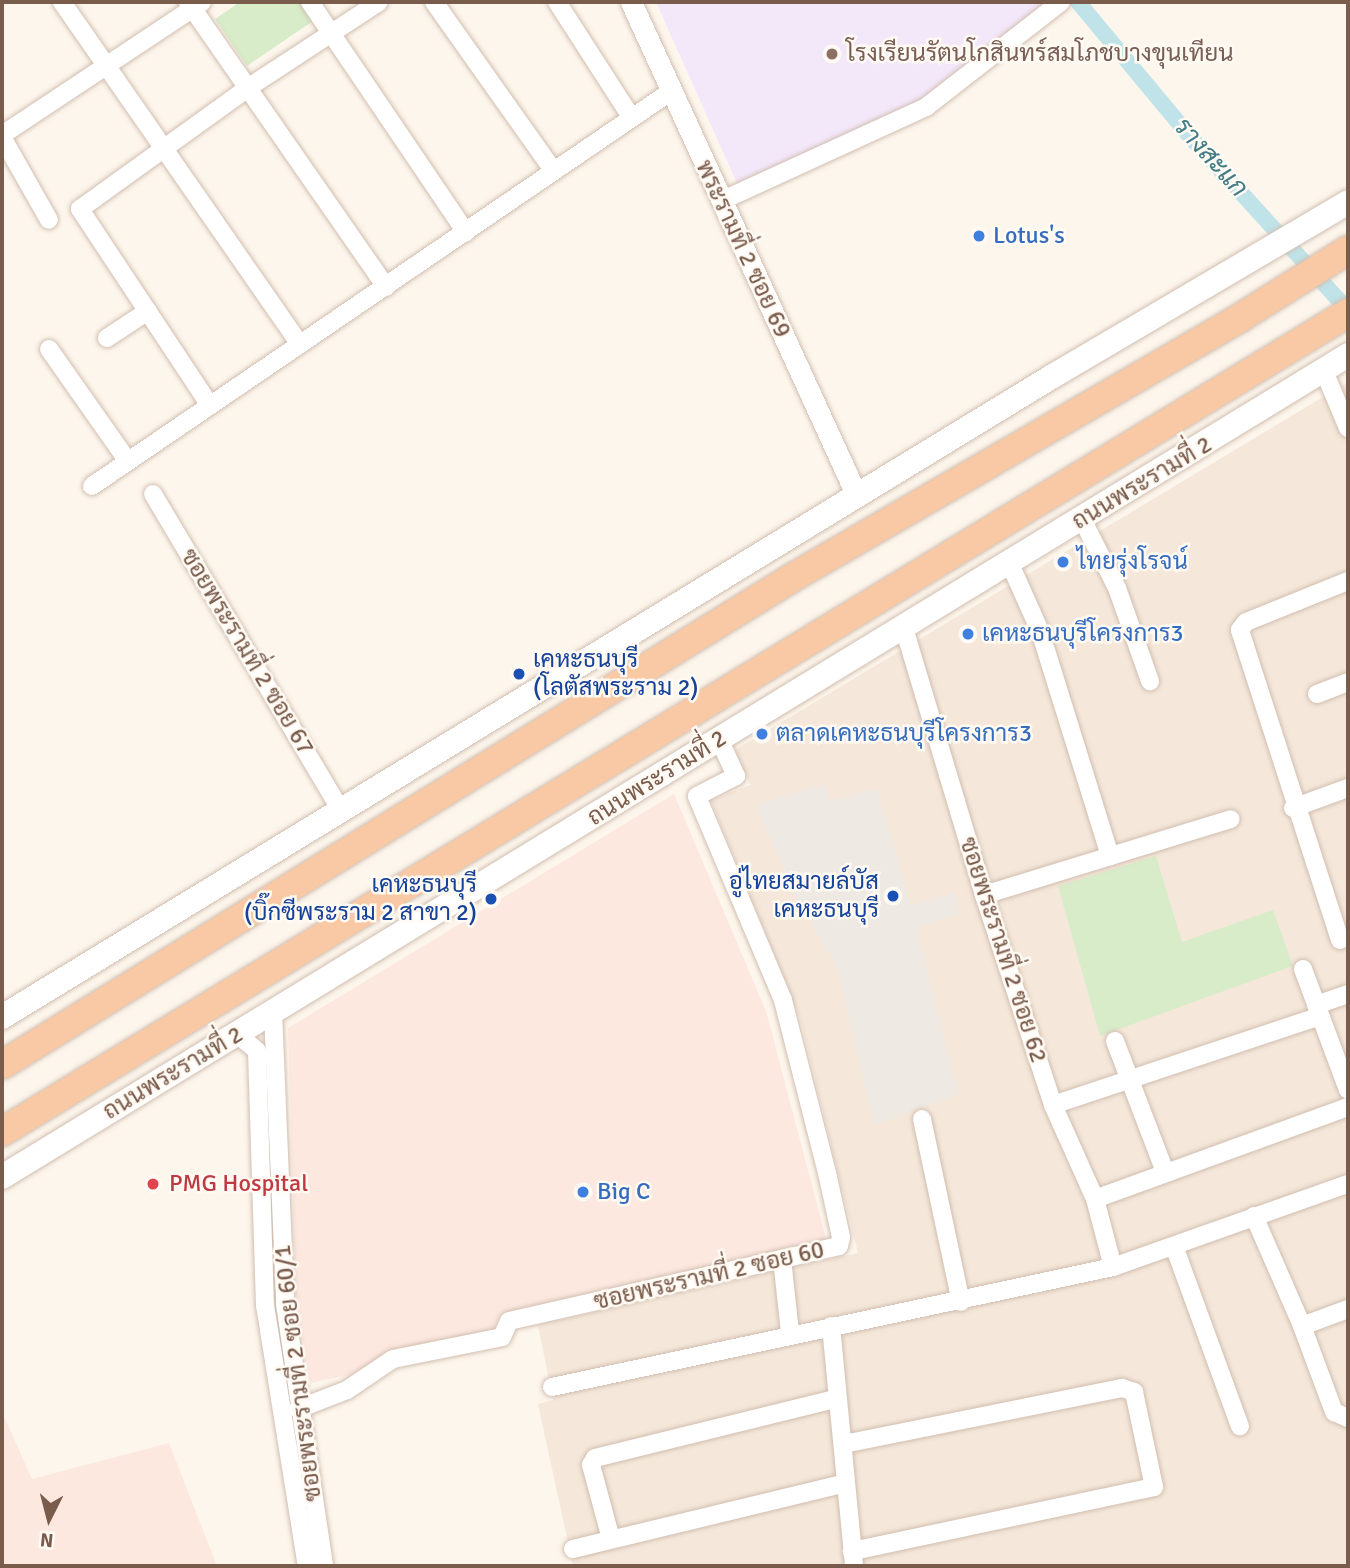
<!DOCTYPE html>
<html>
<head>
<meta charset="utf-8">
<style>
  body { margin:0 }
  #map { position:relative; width:1350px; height:1568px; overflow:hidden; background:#fdf6ec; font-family:Signika,Sarabun,sans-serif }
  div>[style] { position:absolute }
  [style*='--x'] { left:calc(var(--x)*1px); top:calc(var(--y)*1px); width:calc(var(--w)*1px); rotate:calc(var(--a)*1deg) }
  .residential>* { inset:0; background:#f5e8da }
  .commercial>* { inset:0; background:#fde8e0 }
  .industrial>* { inset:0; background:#efe9e4 }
  .education>* { inset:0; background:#f3e8fa }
  .green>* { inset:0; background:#d8ecc9 }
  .canal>* { height:16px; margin:-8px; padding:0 8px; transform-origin:8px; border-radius:8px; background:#bfe3e8 }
  .roads { filter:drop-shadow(0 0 2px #d1beb0) drop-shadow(0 0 2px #d1beb0) }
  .minor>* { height:18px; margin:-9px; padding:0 9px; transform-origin:9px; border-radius:9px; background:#fff }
  .tertiary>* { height:21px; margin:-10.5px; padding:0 10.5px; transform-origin:10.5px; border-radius:10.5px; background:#fff }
  .secondary>* { height:24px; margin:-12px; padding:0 12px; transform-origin:12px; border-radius:12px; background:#fff }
  .trunk>* { height:28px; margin:-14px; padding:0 14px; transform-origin:14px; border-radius:14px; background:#f9c8a4 }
  .dots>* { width:19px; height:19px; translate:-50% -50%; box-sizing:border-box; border:4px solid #fffaf3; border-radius:50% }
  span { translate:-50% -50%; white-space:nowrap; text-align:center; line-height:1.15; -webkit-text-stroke:5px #fffaf3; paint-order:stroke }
  .education-label { font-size:24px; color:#785e54 }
  .left { translate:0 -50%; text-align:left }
  .shop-label { font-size:24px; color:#366cbe }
  .street-label { font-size:24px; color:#7a5c4d }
  .transit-label { font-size:24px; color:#164399 }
  .right { translate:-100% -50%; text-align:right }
  .health-label { font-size:24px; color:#be3a42 }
  .water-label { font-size:26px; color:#437c86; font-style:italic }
  .frame { position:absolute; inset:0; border:4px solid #7a5c4d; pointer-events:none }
  .north { position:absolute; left:14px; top:1484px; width:70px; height:70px; -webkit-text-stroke:5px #fffaf3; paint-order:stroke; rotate:186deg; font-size:19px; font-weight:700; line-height:28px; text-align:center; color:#7a5c4d }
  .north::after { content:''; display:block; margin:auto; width:24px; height:32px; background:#7a5c4d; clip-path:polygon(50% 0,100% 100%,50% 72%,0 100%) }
</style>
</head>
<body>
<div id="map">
  <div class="residential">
    <i style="clip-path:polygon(1348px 382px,1348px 1566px,573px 1566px,538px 1404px,553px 1400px,538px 1325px,858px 1253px,800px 1018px,711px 800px,750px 785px,735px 750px)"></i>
  </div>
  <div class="commercial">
    <i style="clip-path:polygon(674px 794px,766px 1011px,827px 1242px,499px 1317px,493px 1331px,387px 1354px,349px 1375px,310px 1383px,296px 1298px,288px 1028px)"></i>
    <i style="clip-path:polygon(2px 1412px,32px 1479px,169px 1443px,217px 1566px,2px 1566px)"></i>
  </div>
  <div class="industrial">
    <i style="clip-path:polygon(824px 784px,829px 801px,877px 789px,911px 906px,954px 893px,958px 914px,916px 927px,958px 1094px,874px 1125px,837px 967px,799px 904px,756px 805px)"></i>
  </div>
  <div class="education">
    <i style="clip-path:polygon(656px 2px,1057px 2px,912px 106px,739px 188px)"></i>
  </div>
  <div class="green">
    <i style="clip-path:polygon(240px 2px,300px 2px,313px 21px,247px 66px,215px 19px)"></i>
    <i style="clip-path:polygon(1156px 856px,1182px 942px,1273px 910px,1293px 966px,1100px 1036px,1058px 886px)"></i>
  </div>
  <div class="canal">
    <i style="--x:1078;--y:2;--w:181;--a:50.2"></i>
    <i style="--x:1194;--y:141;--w:229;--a:47.7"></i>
  </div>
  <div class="roads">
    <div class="minor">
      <i style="--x:62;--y:2;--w:417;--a:55.2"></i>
      <i style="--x:188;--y:2;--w:347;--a:55.2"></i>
      <i style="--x:310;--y:2;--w:278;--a:55.9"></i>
      <i style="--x:434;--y:2;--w:206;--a:54.7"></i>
      <i style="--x:557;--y:2;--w:137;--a:57.2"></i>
      <i style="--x:2;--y:135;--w:240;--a:-33.6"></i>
      <i style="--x:2;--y:137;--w:95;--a:60.5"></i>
      <i style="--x:721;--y:201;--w:226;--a:-24.6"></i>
      <i style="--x:926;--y:107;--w:171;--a:-37.9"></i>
      <i style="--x:107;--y:338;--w:49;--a:-33.4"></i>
      <i style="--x:49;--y:349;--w:136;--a:54.9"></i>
      <i style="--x:1324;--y:371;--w:62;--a:67.2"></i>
      <i style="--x:209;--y:404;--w:234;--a:-123.5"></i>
      <i style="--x:80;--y:209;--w:208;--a:-35.8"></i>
      <i style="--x:249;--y:87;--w:155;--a:-33.2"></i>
      <i style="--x:92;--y:486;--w:700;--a:-34.28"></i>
      <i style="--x:153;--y:494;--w:369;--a:59.3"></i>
      <i style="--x:1082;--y:519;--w:77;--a:63.1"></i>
      <i style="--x:1117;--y:588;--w:99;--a:70.5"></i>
      <i style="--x:1010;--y:564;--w:73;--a:65.9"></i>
      <i style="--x:1040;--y:631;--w:236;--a:72.7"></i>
      <i style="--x:904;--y:628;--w:279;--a:73.3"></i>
      <i style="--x:984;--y:895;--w:221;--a:71.8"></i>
      <i style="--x:1053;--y:1105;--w:103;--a:65.9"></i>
      <i style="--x:1095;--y:1199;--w:70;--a:75.2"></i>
      <i style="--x:1317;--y:694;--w:33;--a:-21"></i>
      <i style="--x:1293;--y:808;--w:59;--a:-20"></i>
      <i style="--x:984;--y:895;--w:258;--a:-17.1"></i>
      <i style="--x:1340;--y:940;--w:326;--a:-107.9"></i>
      <i style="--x:1240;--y:630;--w:10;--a:-53"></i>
      <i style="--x:1246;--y:622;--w:110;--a:-21.9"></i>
      <i style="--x:1303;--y:969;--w:129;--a:69.6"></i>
      <i style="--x:1316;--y:1005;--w:34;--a:-19"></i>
      <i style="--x:273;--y:1012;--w:292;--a:87.6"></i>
      <i style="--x:285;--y:1304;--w:265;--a:81.5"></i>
      <i style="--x:237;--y:1034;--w:26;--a:40"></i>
      <i style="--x:257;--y:1051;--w:254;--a:88.2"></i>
      <i style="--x:265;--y:1305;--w:264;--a:80.9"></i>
      <i style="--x:1115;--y:1041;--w:140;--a:69.1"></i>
      <i style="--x:1053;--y:1105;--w:281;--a:-18.4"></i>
      <i style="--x:922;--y:1119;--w:187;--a:78"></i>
      <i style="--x:1095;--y:1199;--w:269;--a:-20"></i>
      <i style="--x:1254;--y:1216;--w:120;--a:66.4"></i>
      <i style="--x:1174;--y:1246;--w:192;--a:69.9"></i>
      <i style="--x:782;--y:1259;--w:74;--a:83.8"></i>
      <i style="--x:1348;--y:1309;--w:49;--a:159.7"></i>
      <i style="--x:1302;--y:1326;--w:92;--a:69.6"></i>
      <i style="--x:1334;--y:1412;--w:15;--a:23"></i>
      <i style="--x:831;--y:1326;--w:241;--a:84.5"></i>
      <i style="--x:552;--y:1387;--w:574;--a:-12.07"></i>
      <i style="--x:1113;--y:1267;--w:249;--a:-19.5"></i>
      <i style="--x:298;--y:1409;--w:53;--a:-21.2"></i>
      <i style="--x:347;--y:1390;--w:55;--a:-34"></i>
      <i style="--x:393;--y:1359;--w:111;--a:-11.4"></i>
      <i style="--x:502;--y:1337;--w:17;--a:-66"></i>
      <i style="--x:509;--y:1321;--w:338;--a:-12.8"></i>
      <i style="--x:839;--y:1246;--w:9;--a:-77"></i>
      <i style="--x:841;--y:1237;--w:66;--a:-102.3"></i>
      <i style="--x:827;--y:1173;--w:179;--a:-104.3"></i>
      <i style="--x:783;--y:1000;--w:221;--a:-112.9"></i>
      <i style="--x:697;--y:796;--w:44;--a:-27.1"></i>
      <i style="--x:736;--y:776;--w:41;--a:-114.7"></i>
      <i style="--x:844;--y:1444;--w:284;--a:-11.4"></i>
      <i style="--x:1122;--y:1388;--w:13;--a:18"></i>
      <i style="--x:1134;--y:1392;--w:97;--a:78.1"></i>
      <i style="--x:1154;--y:1487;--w:309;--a:168"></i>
      <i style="--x:611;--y:1539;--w:77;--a:-105.1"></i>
      <i style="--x:591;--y:1465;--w:8;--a:-60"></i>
      <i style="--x:595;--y:1458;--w:248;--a:-13.8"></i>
      <i style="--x:573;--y:1549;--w:280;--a:-13.6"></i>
    </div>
    <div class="tertiary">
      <i style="--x:631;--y:2;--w:543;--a:65.42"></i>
    </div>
    <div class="secondary">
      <i style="--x:2;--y:1017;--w:1231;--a:-31.38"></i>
      <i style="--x:1053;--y:376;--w:342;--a:-30.5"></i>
      <i style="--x:2;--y:1177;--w:1577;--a:-31.41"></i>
    </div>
    <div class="trunk">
      <i style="--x:2;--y:1065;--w:926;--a:-31.66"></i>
      <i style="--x:790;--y:579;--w:520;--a:-30.11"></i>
      <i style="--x:1240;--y:318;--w:128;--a:-32.2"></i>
      <i style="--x:2;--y:1132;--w:1576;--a:-31.32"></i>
    </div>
  </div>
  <div class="dots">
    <i style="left:832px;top:54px;background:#8d6e63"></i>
    <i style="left:979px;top:236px;background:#3f7fe0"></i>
    <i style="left:1063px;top:562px;background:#3f7fe0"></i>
    <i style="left:968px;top:634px;background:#3f7fe0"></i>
    <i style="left:519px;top:674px;background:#1a4fb4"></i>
    <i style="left:762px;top:734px;background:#3f7fe0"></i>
    <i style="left:893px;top:896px;background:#1a4fb4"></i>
    <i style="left:491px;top:899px;background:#1a4fb4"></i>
    <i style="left:153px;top:1184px;background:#e0444e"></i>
    <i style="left:583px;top:1192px;background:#3f7fe0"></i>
  </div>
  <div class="education-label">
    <span class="left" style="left:846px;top:54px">โรงเรียนรัตนโกสินทร์สมโภชบางขุนเทียน</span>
  </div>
  <div class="shop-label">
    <span class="left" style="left:993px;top:236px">Lotus's</span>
    <span class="left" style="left:1077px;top:562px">ไทยรุ่งโรจน์</span>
    <span class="left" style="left:982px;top:634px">เคหะธนบุรีโครงการ3</span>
    <span class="left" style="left:776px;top:734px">ตลาดเคหะธนบุรีโครงการ3</span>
    <span class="left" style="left:597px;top:1192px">Big C</span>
  </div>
  <div class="street-label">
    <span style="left:743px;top:249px;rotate:65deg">พระรามที่ 2 ซอย 69</span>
    <span style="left:1142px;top:483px;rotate:-31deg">ถนนพระรามที่ 2</span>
    <span style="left:247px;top:652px;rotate:59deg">ซอยพระรามที่ 2 ซอย 67</span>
    <span style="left:657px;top:778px;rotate:-32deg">ถนนพระรามที่ 2</span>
    <span style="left:1003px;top:950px;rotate:72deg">ซอยพระรามที่ 2 ซอย 62</span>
    <span style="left:173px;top:1073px;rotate:-31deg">ถนนพระรามที่ 2</span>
    <span style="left:709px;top:1276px;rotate:-13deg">ซอยพระรามที่ 2 ซอย 60</span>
    <span style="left:298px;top:1373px;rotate:-97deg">ซอยพระรามที่ 2 ซอย 60/1</span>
  </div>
  <div class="transit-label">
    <span class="left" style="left:533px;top:674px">เคหะธนบุรี<br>(โลตัสพระราม 2)</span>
    <span class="right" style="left:879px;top:896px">อู่ไทยสมายล์บัส<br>เคหะธนบุรี</span>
    <span class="right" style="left:477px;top:899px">เคหะธนบุรี<br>(บิ๊กซีพระราม 2 สาขา 2)</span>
  </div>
  <div class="health-label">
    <span class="left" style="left:169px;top:1184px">PMG Hospital</span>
  </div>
  <div class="water-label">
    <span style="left:1210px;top:158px;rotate:48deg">รางสะแก</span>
  </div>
  <div class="frame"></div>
  <div class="north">N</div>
</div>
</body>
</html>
